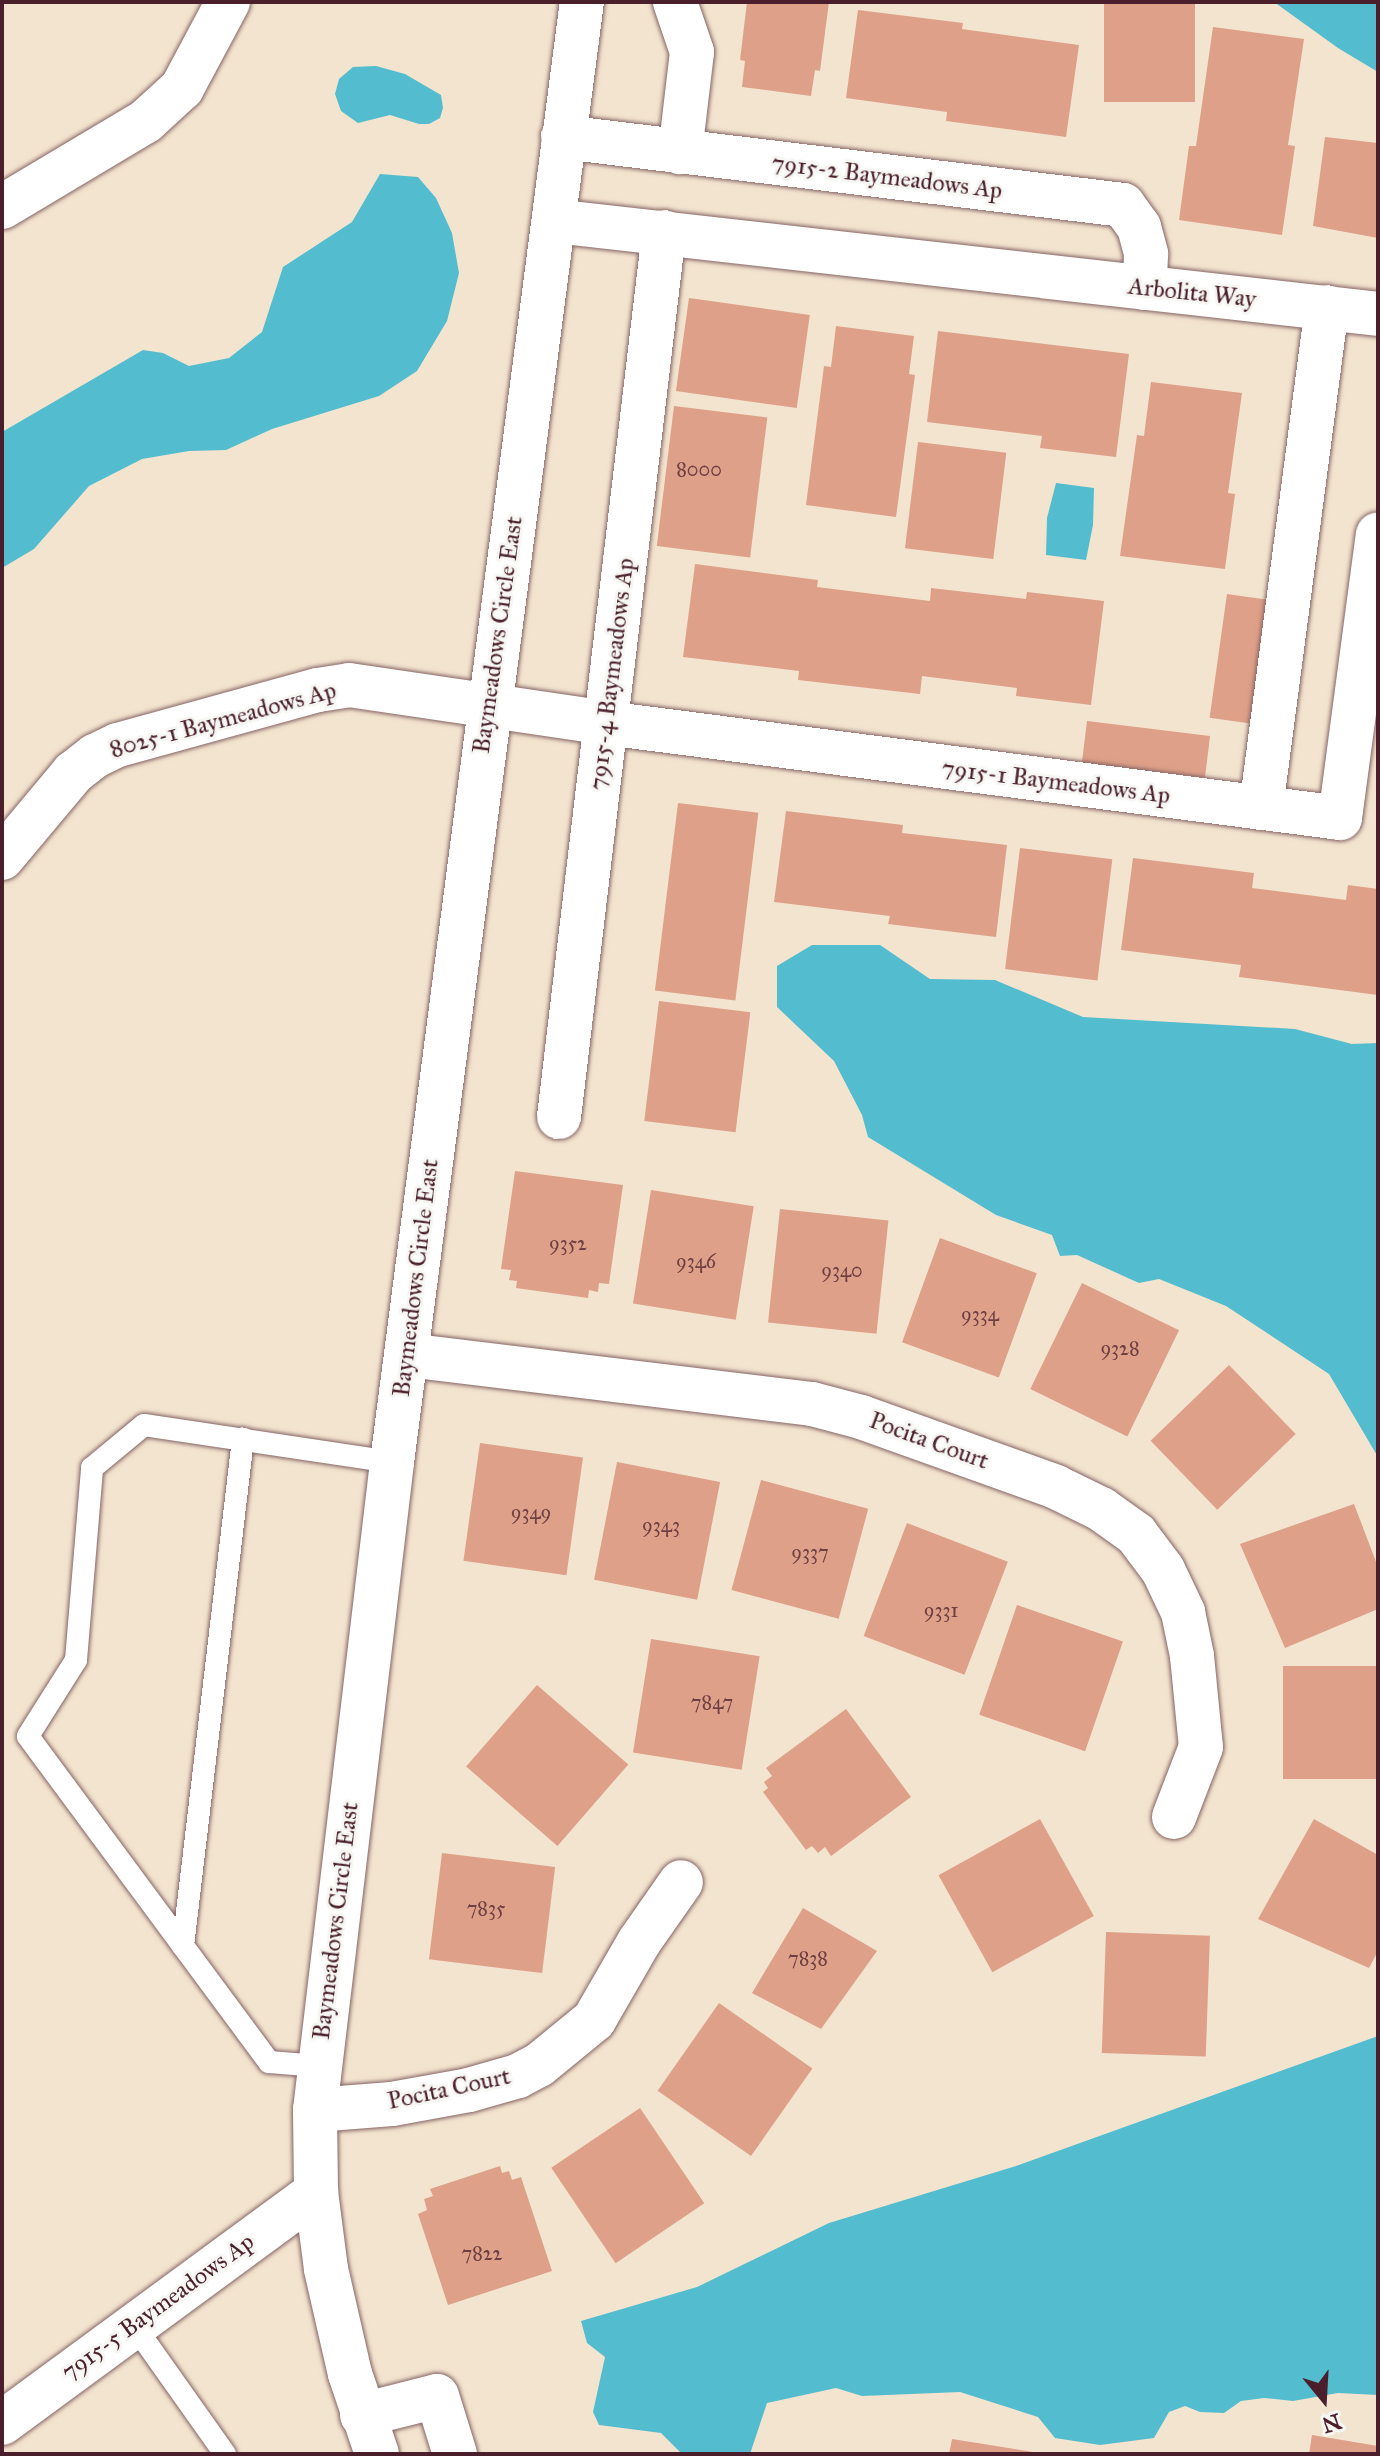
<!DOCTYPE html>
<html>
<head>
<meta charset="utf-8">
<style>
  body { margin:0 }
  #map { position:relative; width:1380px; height:2456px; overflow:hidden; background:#f3e4cf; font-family:"IM FELL Great Primer",serif }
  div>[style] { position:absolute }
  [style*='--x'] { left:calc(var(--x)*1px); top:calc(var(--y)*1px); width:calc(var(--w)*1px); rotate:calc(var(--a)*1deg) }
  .water>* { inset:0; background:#53bdcf }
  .building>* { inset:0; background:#dea088; transform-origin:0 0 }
  .roads { filter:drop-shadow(0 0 2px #856464) drop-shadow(0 0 2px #856464) }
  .service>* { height:22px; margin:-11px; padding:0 11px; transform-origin:11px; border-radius:11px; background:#fff }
  .minor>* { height:44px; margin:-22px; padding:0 22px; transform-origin:22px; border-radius:22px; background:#fff }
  span { translate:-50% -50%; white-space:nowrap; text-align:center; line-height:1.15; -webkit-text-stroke:6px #f6f6f2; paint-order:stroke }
  .number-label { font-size:20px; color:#6f3f42 }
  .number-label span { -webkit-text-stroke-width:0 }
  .street-label { font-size:24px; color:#4a1f2b }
  .frame { position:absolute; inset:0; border:4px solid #4a1f2b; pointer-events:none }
  .north { position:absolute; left:1284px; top:2360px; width:80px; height:80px; -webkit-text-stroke:6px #f6f6f2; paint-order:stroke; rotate:162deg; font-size:22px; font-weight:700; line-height:32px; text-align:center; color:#4a1f2b }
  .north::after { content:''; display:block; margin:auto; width:28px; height:36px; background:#4a1f2b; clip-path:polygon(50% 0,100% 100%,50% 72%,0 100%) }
</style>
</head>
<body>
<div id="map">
  <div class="water">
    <i style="clip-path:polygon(1274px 2px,1378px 2px,1378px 72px,1338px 48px)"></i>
    <i style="clip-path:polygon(376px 66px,405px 74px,441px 95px,443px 108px,440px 118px,429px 124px,419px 124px,390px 115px,358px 123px,341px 111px,335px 94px,339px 79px,353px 67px)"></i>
    <i style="clip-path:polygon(380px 174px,418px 177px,436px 198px,452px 233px,459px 273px,447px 321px,417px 371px,379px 396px,272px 429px,226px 450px,189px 451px,142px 459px,89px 486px,34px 549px,2px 568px,2px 432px,143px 350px,163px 353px,189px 366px,229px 358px,262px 332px,283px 267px,352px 222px)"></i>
    <i style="clip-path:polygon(1056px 483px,1094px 488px,1093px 525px,1086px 560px,1046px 555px,1047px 518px)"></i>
    <i style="clip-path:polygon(812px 945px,880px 945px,930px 979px,995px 980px,1083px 1017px,1295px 1029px,1352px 1044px,1378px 1043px,1378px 1457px,1329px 1374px,1226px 1306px,1159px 1279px,1139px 1283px,1077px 1255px,1060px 1256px,1052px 1235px,996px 1215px,868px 1137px,862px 1115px,834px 1061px,777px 1007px,777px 966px)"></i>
    <i style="clip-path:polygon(1378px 2036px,1378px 2395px,1338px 2393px,1293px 2401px,1264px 2398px,1241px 2401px,1224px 2413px,1200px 2412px,1185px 2406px,1169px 2412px,1154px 2438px,1100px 2445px,1055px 2438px,1038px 2417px,960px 2392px,862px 2396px,836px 2388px,767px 2403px,750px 2454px,682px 2454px,661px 2433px,599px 2425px,593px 2412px,605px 2357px,587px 2343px,581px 2321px,697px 2287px,829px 2223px,1016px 2166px)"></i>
  </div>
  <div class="building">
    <i style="clip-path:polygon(747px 2px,829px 2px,820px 71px,815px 70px,811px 96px,742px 87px,745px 61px,740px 60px)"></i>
    <i style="left:1104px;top:2px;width:91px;height:100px"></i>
    <i style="clip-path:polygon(858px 10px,963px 23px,962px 29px,1079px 45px,1066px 137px,946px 121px,947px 112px,846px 98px)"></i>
    <i style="clip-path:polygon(1213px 27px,1304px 39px,1288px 145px,1295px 146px,1282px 235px,1179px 220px,1189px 146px,1196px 146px)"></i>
    <i style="clip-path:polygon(1325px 137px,1378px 143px,1378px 238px,1313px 226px)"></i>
    <i style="left:689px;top:298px;width:122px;height:94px;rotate:8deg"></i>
    <i style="clip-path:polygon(836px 326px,914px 336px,909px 374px,915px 375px,896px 517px,806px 505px,824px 366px,831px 367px)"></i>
    <i style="clip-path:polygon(938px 331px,1129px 354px,1116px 457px,1040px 448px,1042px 436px,927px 422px)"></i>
    <i style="clip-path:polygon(1151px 382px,1242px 393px,1228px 493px,1235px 494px,1225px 569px,1120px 556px,1137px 435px,1144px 436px)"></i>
    <i style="left:674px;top:406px;width:94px;height:141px;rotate:7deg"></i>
    <i style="left:918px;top:442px;width:89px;height:107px;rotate:7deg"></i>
    <i style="clip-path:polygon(695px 564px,818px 580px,817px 587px,930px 601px,931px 588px,1026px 599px,1027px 592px,1104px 601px,1091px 705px,1016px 696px,1017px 688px,922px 676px,920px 694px,798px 680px,799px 671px,683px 657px)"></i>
    <i style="left:1227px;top:594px;width:43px;height:125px;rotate:8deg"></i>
    <i style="left:1087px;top:721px;width:124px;height:42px;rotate:7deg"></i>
    <i style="left:678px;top:803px;width:81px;height:189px;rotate:7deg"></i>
    <i style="clip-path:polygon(786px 811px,903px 825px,902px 833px,1007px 845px,996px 937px,888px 924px,890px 916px,774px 902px)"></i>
    <i style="left:1020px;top:848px;width:93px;height:122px;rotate:7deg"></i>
    <i style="clip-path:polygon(1133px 858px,1254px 873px,1252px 888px,1346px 900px,1348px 885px,1378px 889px,1378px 995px,1239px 977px,1241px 965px,1121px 950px)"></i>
    <i style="left:659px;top:1001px;width:92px;height:121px;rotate:7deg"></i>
    <i style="clip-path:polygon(515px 1171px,623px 1185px,609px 1284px,599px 1283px,598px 1292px,589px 1290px,588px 1298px,516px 1288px,517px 1281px,509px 1280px,511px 1270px,501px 1269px)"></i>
    <i style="left:651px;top:1190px;width:104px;height:115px;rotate:9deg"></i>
    <i style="left:780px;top:1209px;width:109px;height:114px;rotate:6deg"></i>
    <i style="left:940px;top:1238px;width:103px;height:111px;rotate:20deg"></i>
    <i style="left:1082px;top:1283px;width:108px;height:118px;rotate:26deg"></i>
    <i style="left:1229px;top:1365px;width:96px;height:109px;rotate:46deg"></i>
    <i style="left:480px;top:1443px;width:104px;height:119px;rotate:8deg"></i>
    <i style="left:617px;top:1462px;width:105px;height:120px;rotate:11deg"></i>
    <i style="left:761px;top:1480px;width:111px;height:114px;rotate:15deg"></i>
    <i style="clip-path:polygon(1354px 1504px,1378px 1567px,1378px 1609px,1285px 1648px,1240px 1544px)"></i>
    <i style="left:907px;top:1523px;width:108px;height:121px;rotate:21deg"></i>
    <i style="left:1017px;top:1605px;width:112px;height:116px;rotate:19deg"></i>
    <i style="left:651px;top:1639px;width:110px;height:115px;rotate:9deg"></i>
    <i style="left:1378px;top:1666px;width:113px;height:95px;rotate:90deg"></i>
    <i style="left:537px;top:1685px;width:121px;height:108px;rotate:41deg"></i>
    <i style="clip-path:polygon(846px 1709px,911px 1797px,831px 1856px,825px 1847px,818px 1853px,812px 1846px,806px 1850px,763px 1792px,768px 1788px,764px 1782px,772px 1776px,766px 1768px)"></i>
    <i style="left:1040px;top:1819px;width:111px;height:116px;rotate:61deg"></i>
    <i style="clip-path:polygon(1314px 1819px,1378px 1855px,1378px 1951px,1369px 1968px,1258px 1919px)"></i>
    <i style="left:442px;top:1853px;width:114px;height:107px;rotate:7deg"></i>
    <i style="clip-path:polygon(803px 1908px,877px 1951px,821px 2029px,752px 1993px)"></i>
    <i style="left:1106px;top:1932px;width:104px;height:121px;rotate:2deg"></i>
    <i style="left:719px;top:2003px;width:114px;height:107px;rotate:35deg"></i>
    <i style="left:640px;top:2108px;width:115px;height:107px;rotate:56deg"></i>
    <i style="clip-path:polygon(500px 2166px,502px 2173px,509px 2171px,512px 2180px,521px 2177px,552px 2271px,448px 2305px,418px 2214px,427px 2210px,424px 2199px,433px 2196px,430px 2189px)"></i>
    <i style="clip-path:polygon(1312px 2435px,1378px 2446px,1378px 2454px,1309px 2454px)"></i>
    <i style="clip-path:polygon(952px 2439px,1033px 2452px,1033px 2454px,949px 2454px)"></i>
  </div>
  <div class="roads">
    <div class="service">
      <i style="--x:183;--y:1946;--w:511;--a:-83.25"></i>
      <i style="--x:319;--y:2066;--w:50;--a:-175.4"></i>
      <i style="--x:269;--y:2062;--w:405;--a:-126.5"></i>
      <i style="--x:28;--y:1736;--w:90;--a:-57.7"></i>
      <i style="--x:76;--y:1660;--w:193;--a:-85.2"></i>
      <i style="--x:92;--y:1468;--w:67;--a:-39.6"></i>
      <i style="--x:144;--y:1425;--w:251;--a:8.5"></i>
      <i style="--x:133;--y:2324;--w:159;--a:54.7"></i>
    </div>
    <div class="minor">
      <i style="--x:675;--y:2;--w:53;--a:71.2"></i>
      <i style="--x:692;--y:52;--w:101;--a:96.8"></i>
      <i style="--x:563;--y:137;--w:564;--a:6.92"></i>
      <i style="--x:1123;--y:205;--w:27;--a:54"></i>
      <i style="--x:1139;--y:227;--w:28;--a:75"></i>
      <i style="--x:1146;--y:254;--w:34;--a:92"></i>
      <i style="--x:2;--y:207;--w:168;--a:-30.8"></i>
      <i style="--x:146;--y:121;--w:49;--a:-42.5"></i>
      <i style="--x:182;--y:88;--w:98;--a:-61.9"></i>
      <i style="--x:554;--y:221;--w:829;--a:6.44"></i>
      <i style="--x:1261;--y:808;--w:505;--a:-82.5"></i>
      <i style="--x:2;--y:858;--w:111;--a:-50.1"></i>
      <i style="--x:73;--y:773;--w:28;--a:-38"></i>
      <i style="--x:95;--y:756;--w:25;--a:-26"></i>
      <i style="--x:118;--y:745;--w:207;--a:-15.4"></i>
      <i style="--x:318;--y:690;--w:31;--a:-9"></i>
      <i style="--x:349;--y:685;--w:260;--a:8.4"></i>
      <i style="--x:606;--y:723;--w:740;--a:7.37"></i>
      <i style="--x:1340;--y:818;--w:286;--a:-82.4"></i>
      <i style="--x:559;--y:1117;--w:891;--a:-83.23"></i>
      <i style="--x:407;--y:1355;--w:408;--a:6.9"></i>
      <i style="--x:812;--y:1404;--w:51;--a:14.9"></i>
      <i style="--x:861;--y:1417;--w:207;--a:19.7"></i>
      <i style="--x:1056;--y:1487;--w:50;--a:26.1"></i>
      <i style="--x:1101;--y:1509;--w:43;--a:35.5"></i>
      <i style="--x:1136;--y:1534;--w:45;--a:53.1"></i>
      <i style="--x:1163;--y:1570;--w:47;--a:64.5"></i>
      <i style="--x:1183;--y:1612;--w:45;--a:78.4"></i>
      <i style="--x:1192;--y:1656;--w:91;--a:84.4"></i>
      <i style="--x:1201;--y:1747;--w:75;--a:111.1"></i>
      <i style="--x:315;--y:2110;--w:77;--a:-4.5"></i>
      <i style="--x:392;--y:2104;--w:78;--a:-10.3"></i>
      <i style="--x:469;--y:2090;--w:51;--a:-15.9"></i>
      <i style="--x:518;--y:2076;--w:24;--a:-28"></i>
      <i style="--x:539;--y:2065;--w:71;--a:-39.3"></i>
      <i style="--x:594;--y:2020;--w:90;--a:-60"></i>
      <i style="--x:639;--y:1942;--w:73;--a:-55"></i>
      <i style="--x:362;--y:2415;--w:77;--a:-14.2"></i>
      <i style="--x:437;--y:2396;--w:61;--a:72.8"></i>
      <i style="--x:2;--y:2423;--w:390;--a:-36.3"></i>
      <i style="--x:377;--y:2454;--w:84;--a:-108.6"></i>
      <i style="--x:350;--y:2374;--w:108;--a:-102.9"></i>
      <i style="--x:326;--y:2269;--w:78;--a:-97.4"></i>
      <i style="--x:316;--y:2192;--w:82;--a:-90.7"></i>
      <i style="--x:315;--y:2110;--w:653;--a:-83.22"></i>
      <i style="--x:392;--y:1462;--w:1472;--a:-82.59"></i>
    </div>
  </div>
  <div class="number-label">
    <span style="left:699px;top:469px">8000</span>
    <span style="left:568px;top:1243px">9352</span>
    <span style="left:696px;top:1261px">9346</span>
    <span style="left:842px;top:1270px">9340</span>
    <span style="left:980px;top:1314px">9334</span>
    <span style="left:1120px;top:1348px">9328</span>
    <span style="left:531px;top:1512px">9349</span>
    <span style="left:661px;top:1525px">9343</span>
    <span style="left:810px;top:1552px">9337</span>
    <span style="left:941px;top:1610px">9331</span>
    <span style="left:712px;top:1702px">7847</span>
    <span style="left:486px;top:1908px">7835</span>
    <span style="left:808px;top:1958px">7838</span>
    <span style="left:482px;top:2253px">7822</span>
  </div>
  <div class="street-label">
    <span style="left:887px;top:177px;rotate:7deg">7915-2 Baymeadows Ap</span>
    <span style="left:1192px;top:293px;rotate:6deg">Arbolita Way</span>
    <span style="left:498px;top:635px;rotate:-82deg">Baymeadows Circle East</span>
    <span style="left:612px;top:674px;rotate:-83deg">7915-4 Baymeadows Ap</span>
    <span style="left:223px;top:720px;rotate:-15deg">8025-1 Baymeadows Ap</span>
    <span style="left:1056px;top:782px;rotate:7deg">7915-1 Baymeadows Ap</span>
    <span style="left:416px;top:1278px;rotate:-83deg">Baymeadows Circle East</span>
    <span style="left:929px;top:1441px;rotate:20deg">Pocita Court</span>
    <span style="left:336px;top:1921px;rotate:-83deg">Baymeadows Circle East</span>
    <span style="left:449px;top:2089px;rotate:-12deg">Pocita Court</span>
    <span style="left:158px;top:2307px;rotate:-36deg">7915-5 Baymeadows Ap</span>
  </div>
  <div class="frame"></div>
  <div class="north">N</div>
</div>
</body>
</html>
